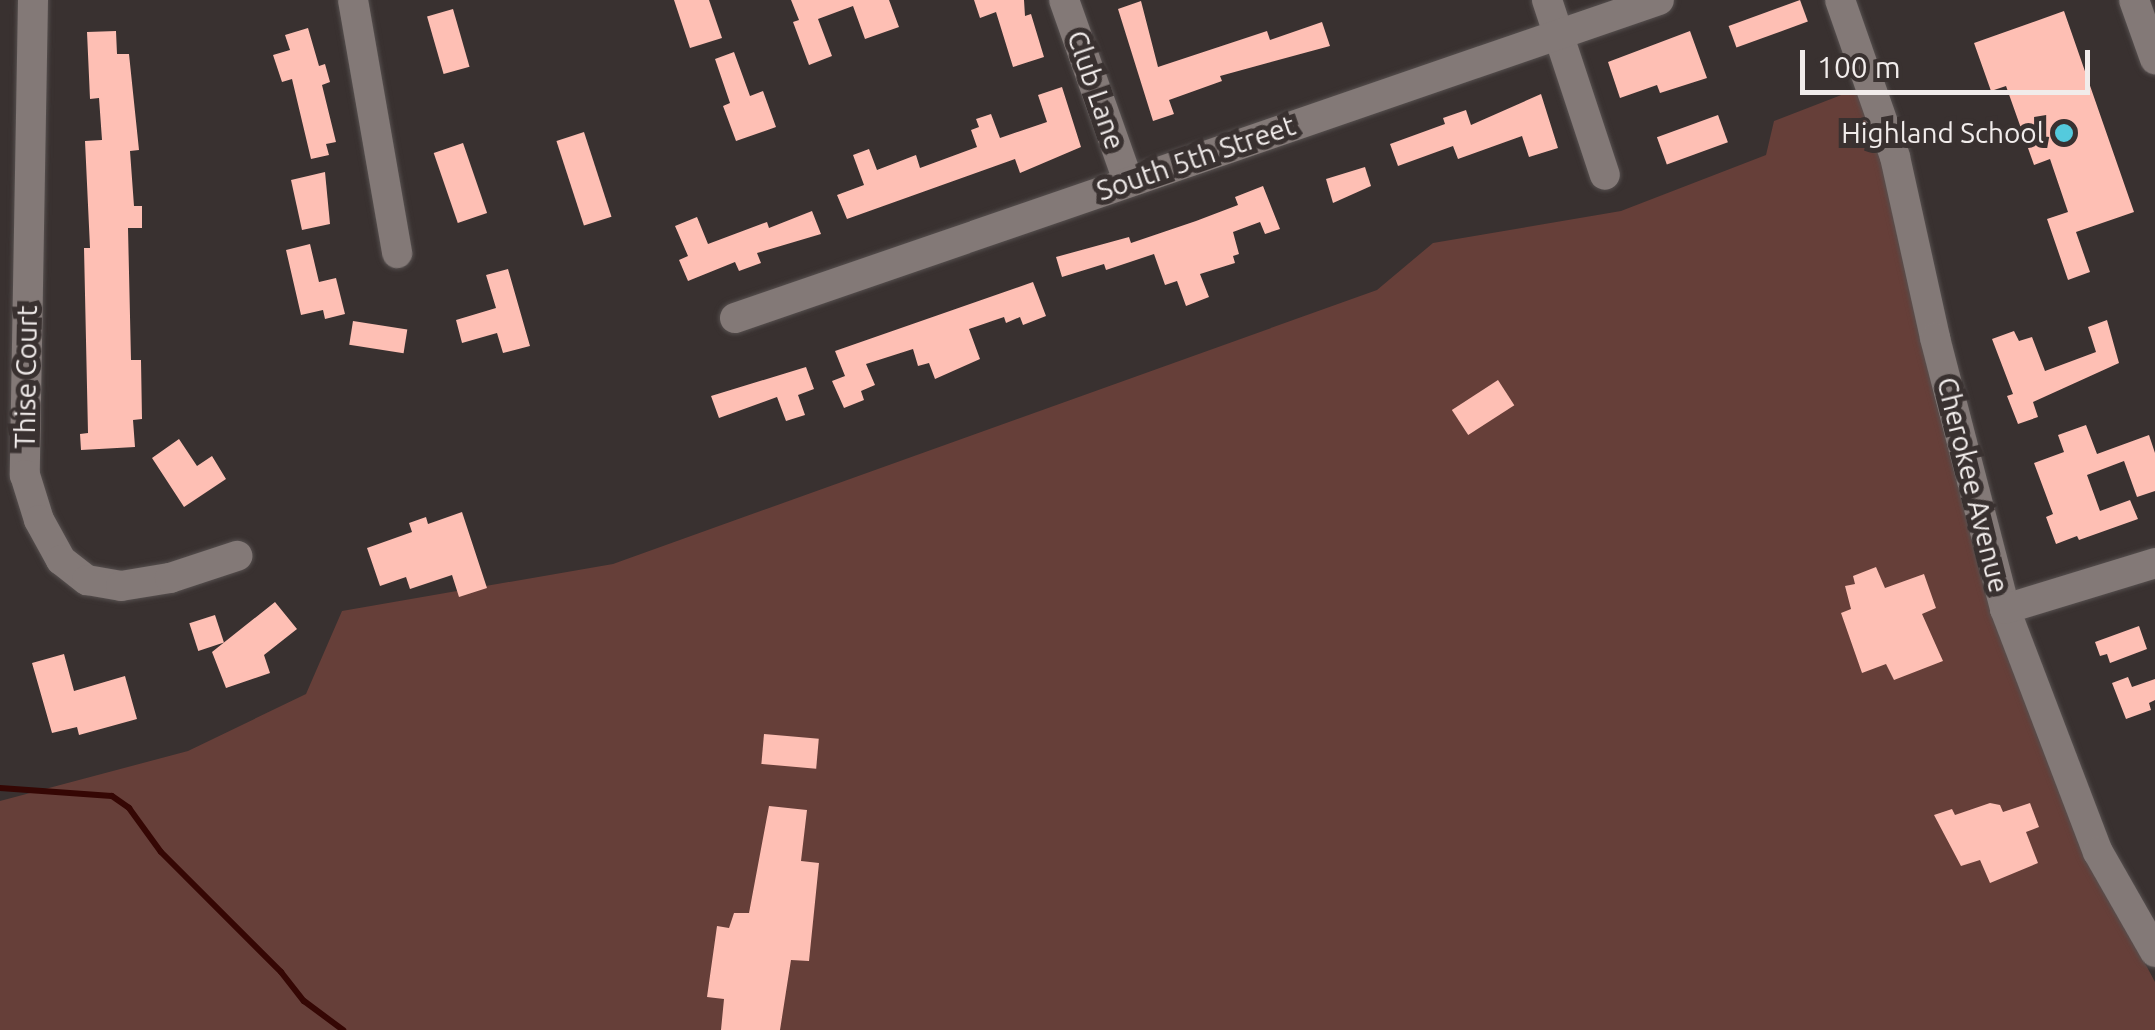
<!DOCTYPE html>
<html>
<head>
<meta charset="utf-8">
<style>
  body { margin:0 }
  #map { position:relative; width:2155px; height:1030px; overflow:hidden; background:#393130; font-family:Ubuntu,sans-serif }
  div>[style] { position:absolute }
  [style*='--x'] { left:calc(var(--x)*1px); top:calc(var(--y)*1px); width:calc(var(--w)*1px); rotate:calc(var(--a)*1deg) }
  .green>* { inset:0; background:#663f39 }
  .stream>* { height:6px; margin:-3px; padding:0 3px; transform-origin:3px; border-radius:3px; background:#350704 }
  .building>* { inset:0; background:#febfb4; transform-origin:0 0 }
  .roads { filter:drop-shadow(0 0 2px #56504f) drop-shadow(0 0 2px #56504f) }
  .minor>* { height:30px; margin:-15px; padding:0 15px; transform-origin:15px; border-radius:15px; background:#837977 }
  .dots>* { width:28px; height:28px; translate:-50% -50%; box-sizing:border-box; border:5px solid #393130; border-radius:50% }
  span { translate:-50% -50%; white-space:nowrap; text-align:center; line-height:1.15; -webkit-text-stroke:10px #393130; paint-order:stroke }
  .street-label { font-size:28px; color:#f1eceb }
  .poi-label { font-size:28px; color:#f1eceb }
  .right { translate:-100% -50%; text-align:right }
  .scale { position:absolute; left:1800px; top:50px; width:290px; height:45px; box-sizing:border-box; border:5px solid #f1eceb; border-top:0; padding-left:12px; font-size:30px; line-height:35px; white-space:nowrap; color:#f1eceb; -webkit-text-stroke:8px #393130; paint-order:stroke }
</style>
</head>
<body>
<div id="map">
  <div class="green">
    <i style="clip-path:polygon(1862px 87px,2037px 736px,2091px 862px,2155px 982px,2155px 1030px,0 1030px,0 801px,188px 751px,306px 694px,342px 611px,613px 564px,1377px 290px,1433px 243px,1621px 211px,1766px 155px,1774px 121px)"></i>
  </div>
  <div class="stream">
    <i style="--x:0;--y:788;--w:112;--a:4.1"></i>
    <i style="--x:112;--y:796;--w:21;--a:35"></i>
    <i style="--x:129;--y:808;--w:54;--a:54"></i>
    <i style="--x:161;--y:852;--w:170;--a:45"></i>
    <i style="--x:281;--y:972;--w:37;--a:52"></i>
    <i style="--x:304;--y:1001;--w:49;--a:36.6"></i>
  </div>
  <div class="building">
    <i style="clip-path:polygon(674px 0,709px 0,722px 38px,690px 48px)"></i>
    <i style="clip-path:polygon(791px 0,889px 0,899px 27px,865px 39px,853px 6px,818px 19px,832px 56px,809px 65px,793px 22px,799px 20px)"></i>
    <i style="clip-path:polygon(974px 0,1024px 0,1025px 16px,1031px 14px,1044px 57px,1013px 67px,996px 12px,980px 18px)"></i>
    <i style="left:1800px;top:0;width:23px;height:76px;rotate:70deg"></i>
    <i style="clip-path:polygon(1141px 1px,1158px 67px,1267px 31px,1270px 40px,1322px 22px,1330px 46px,1220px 76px,1222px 81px,1169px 100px,1174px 114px,1153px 121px,1118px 9px)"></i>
    <i style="left:453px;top:9px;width:60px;height:27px;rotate:74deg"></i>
    <i style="clip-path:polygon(2064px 11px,2134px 212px,2076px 232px,2090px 272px,2068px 280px,2047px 219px,2068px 212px,2050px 159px,2034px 165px,2006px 86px,1991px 91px,1974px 43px)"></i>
    <i style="clip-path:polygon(308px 28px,319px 66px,325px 64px,330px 82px,322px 85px,336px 142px,326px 144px,329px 155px,311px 159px,292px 79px,282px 82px,273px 55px,290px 50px,285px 35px)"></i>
    <i style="clip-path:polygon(116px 31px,117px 54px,129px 54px,139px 150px,130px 151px,134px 206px,142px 206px,142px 228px,128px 228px,131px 360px,141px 360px,142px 419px,133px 420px,135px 447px,81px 450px,80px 434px,88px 433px,84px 248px,90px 248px,85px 141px,102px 140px,99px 98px,90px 99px,87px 32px)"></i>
    <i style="clip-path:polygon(1690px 31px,1707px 78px,1660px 93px,1657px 85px,1620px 98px,1608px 62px)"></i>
    <i style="clip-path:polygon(734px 52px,750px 96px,763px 91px,776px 127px,736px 141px,723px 106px,730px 103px,715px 59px)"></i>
    <i style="clip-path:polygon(1062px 87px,1081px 147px,1020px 173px,1015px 159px,847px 219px,837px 195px,864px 185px,853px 155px,869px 149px,877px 170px,916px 155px,920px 168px,977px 147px,971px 130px,979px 127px,976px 119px,991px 114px,1000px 138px,1047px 122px,1038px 95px)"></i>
    <i style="clip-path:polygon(1541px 94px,1558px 148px,1529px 157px,1522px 136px,1458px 159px,1453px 146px,1398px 166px,1390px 144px,1445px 124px,1443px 118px,1466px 110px,1471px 125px)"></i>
    <i style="left:1718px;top:115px;width:29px;height:65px;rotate:70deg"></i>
    <i style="left:584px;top:132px;width:89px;height:29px;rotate:72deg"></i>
    <i style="left:463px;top:143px;width:74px;height:31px;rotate:71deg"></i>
    <i style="clip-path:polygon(1365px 167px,1371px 186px,1333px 203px,1326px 179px)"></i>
    <i style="clip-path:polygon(325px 172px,330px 224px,302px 230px,291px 180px)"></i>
    <i style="clip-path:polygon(1263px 186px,1280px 229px,1265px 234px,1260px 222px,1233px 232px,1239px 254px,1233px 256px,1235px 263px,1200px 274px,1209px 297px,1186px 306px,1177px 281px,1165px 285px,1154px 254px,1106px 270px,1104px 264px,1062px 277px,1056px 257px,1129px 237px,1131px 243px,1196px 221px,1238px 205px,1235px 197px)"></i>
    <i style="clip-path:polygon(812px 211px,821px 234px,757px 253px,761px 263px,739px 271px,735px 262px,688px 281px,679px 260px,688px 256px,675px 226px,697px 217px,708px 244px,767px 222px,769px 228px)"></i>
    <i style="clip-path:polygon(310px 244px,319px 282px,336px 278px,345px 314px,325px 319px,323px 310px,301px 315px,286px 250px)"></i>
    <i style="clip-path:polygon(508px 269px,530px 346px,503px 353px,497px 333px,462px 343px,456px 320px,496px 308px,486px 275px)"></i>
    <i style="clip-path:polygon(1033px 282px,1046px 316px,1023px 325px,1020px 317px,1006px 323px,1004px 317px,969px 329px,980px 359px,935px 379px,929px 363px,918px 366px,913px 349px,866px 364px,875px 385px,861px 391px,864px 400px,844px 408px,832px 381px,845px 376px,835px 351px)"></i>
    <i style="clip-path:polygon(2107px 320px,2119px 363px,2033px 402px,2038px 417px,2018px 424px,2007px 396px,2013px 394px,1992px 339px,2014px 331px,2019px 341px,2032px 337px,2045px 371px,2096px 352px,2088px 327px)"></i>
    <i style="left:353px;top:321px;width:55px;height:24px;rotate:9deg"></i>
    <i style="clip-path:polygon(806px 367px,814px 389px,798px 395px,805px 415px,786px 421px,777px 397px,719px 418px,711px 396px)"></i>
    <i style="left:1498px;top:380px;width:30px;height:55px;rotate:57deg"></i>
    <i style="clip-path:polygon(2086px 425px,2097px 454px,2149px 435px,2155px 453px,2155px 491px,2137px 497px,2124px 461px,2087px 475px,2100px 511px,2130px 500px,2138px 519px,2079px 540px,2077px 536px,2056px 544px,2046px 517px,2053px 514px,2034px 463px,2064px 452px,2058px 435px)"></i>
    <i style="clip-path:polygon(179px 439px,197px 466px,212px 456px,226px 479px,184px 507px,152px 458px)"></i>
    <i style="clip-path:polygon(462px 512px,487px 588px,459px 597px,452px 575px,410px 589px,406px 577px,380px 586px,367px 548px,412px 532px,409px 523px,426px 517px,428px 524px)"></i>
    <i style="clip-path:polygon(1876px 567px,1885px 588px,1924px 574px,1936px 608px,1922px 614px,1943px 661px,1894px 680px,1886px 664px,1862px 673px,1841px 613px,1851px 609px,1845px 586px,1855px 584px,1853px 576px)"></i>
    <i style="clip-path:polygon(275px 602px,297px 629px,264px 655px,270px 673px,226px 688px,212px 652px)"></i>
    <i style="left:215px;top:615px;width:29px;height:27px;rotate:72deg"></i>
    <i style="clip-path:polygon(2139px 626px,2147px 649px,2110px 663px,2107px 654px,2100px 656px,2095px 642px)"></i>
    <i style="clip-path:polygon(64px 654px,74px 691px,125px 676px,137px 719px,79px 735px,77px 727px,52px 733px,32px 663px)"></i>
    <i style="clip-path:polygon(2128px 677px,2132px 687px,2155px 679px,2155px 700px,2149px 703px,2151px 710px,2126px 719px,2112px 683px)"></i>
    <i style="left:764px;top:734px;width:55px;height:30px;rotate:5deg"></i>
    <i style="clip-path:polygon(1990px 803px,2000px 805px,2003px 812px,2030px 803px,2039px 827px,2026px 832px,2038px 863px,1990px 883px,1980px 860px,1961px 866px,1934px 815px,1952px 809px,1955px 815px)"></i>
    <i style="clip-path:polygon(769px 806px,807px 810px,801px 861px,819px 863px,809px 961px,791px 960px,780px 1030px,721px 1030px,724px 999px,707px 997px,717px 926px,729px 928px,734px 913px,749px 913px)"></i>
  </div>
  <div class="roads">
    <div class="minor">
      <i style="--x:33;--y:0;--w:475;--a:91"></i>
      <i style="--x:25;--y:475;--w:47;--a:72.7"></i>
      <i style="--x:39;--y:520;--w:46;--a:61.2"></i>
      <i style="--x:61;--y:560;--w:33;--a:38"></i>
      <i style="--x:87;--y:580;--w:35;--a:10"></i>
      <i style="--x:121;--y:586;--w:50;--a:-9.3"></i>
      <i style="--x:170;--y:578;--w:71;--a:-18.2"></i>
      <i style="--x:353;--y:0;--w:257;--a:80.1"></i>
      <i style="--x:1064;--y:0;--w:192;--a:70.5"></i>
      <i style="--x:1547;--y:0;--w:184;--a:71.7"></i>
      <i style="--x:1840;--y:0;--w:166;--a:70.7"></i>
      <i style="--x:1895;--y:157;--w:185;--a:77.5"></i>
      <i style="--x:1935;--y:338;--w:280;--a:75.5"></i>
      <i style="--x:2005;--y:609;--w:260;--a:69.1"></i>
      <i style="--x:2098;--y:852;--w:115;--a:60.3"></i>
      <i style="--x:2134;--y:0;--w:63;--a:70.4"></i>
      <i style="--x:735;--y:318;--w:977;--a:-18.99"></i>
      <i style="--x:2005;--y:609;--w:157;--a:-17"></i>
    </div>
  </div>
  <div class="dots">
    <i style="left:2064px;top:133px;background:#54cadd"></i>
  </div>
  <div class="street-label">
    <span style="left:1096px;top:90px;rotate:71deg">Club Lane</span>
    <span style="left:1196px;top:158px;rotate:-19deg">South 5th Street</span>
    <span style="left:26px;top:377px;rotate:-89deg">Thise Court</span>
    <span style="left:1973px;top:485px;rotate:76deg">Cherokee Avenue</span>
  </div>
  <div class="poi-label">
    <span class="right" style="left:2044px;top:133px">Highland School</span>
  </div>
  <div class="scale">100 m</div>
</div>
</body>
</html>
